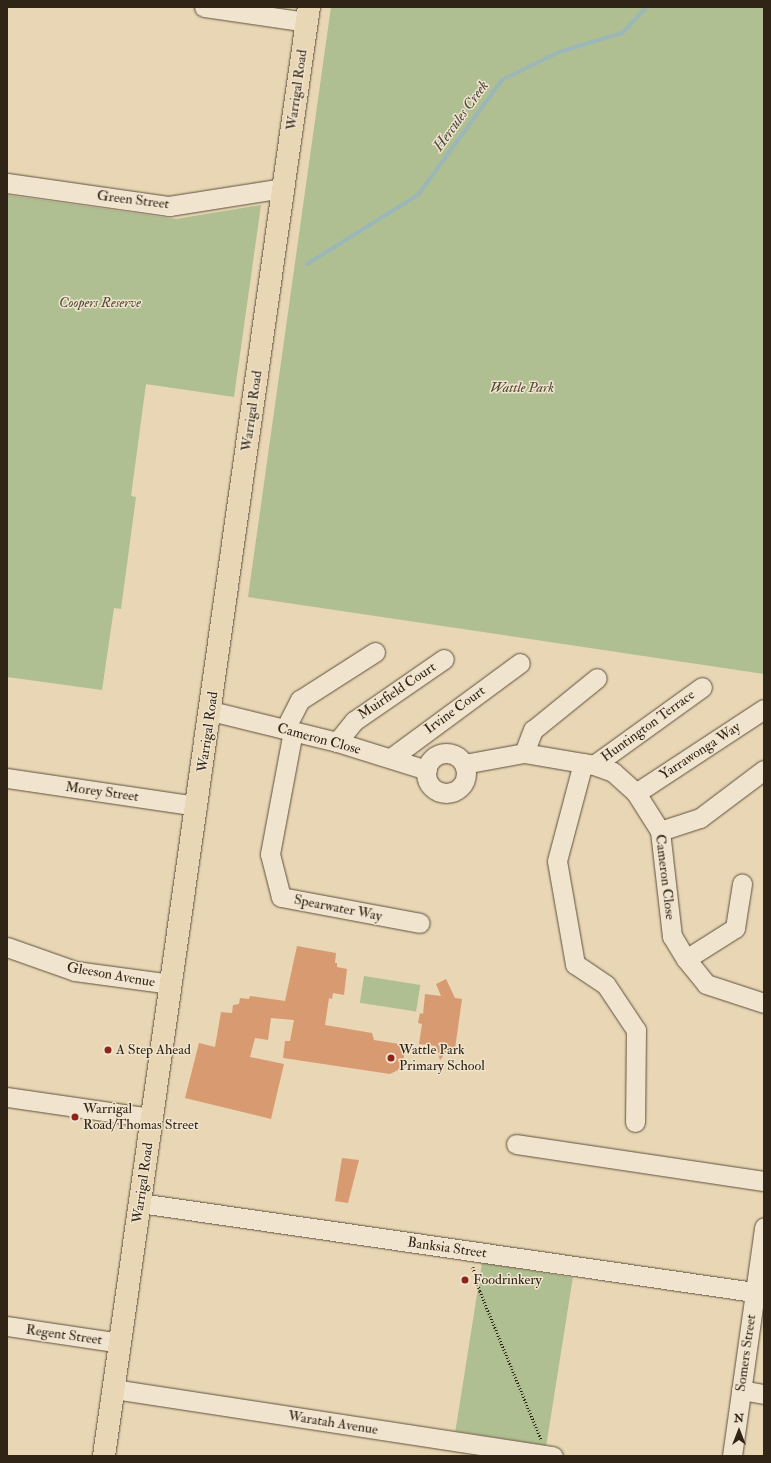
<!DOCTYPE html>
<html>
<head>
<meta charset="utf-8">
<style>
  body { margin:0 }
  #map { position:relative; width:771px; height:1463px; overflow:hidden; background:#e8d6b4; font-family:"IM FELL Double Pica",serif }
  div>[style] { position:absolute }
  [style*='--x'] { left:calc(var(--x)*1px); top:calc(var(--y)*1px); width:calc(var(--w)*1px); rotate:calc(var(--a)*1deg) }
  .green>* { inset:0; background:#afbf92; transform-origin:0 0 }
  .stream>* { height:4px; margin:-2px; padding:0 2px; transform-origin:2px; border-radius:2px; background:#9bb7b7 }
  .building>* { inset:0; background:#d89b71 }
  .path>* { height:2.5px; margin-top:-1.25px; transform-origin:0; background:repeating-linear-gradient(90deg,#302416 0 1px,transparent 0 3px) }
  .roads { filter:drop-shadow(0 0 1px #5e503e) drop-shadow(0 0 1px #5e503e) }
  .minor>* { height:19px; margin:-9.5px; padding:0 9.5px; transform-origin:9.5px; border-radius:9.5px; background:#f0e4ce }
  .minor>.ring { margin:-9.5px; padding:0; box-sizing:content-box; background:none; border:19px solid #f0e4ce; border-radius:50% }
  .major>* { height:22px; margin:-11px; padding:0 11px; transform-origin:11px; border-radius:11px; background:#e8d6b4 }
  .dots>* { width:11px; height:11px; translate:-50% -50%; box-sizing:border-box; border:2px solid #f0e4ce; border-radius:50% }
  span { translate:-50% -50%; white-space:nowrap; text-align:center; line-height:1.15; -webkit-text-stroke:3px #f0e4ce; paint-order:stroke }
  .street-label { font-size:14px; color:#302416 }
  .park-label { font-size:14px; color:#504b35; font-style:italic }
  .poi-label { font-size:14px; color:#302416 }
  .left { translate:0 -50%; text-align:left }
  .water-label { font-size:15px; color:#4b493e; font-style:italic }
  .frame { position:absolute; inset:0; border:8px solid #302416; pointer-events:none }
  .north { position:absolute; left:719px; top:1411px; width:40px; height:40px; -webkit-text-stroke:3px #f0e4ce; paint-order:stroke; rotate:0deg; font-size:11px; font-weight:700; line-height:16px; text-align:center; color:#302416 }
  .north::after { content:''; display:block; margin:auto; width:14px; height:18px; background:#302416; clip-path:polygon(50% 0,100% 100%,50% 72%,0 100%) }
</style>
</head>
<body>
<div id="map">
  <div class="green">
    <i style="clip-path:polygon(331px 7px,764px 7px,764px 674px,248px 597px)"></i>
    <i style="clip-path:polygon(7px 195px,176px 219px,261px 205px,234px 397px,146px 384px,131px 496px,136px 497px,121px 609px,114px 608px,102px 690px,7px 677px)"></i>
    <i style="left:364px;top:976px;width:57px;height:27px;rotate:9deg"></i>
    <i style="left:482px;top:1263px;width:92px;height:170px;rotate:9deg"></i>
  </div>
  <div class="stream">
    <i style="--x:307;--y:264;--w:131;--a:-31.9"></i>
    <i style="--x:418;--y:195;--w:142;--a:-53.9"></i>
    <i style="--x:502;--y:80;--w:64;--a:-26.2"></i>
    <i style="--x:559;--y:52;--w:66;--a:-16.8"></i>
    <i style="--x:622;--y:33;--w:36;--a:-46"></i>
  </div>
  <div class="building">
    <i style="clip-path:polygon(297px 946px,336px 953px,335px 963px,337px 963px,337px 967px,347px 969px,344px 995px,333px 993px,332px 999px,329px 998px,325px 1025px,372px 1033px,374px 1040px,406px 1045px,402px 1068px,390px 1074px,283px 1058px,285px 1041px,290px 1041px,294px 1020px,271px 1018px,268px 1040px,255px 1038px,250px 1057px,284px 1064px,271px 1119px,185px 1098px,199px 1043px,215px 1047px,221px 1012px,232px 1013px,233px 1005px,239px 1004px,240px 998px,249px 999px,250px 996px,285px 1001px)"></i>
    <i style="clip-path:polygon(446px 979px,455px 998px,462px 999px,455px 1049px,449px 1048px,440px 1060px,436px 1046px,419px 1044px,422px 1024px,418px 1023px,420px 1013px,423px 1014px,425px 994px,441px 996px,436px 984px)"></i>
    <i style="clip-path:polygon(342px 1158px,359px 1160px,348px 1203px,335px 1201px)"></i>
  </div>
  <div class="path">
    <i style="--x:473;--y:1267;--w:25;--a:74"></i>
    <i style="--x:480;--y:1291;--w:160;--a:67.6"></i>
  </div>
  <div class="roads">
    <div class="minor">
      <i style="--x:204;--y:7;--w:104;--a:8.3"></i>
      <i style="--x:7;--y:183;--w:164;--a:8.1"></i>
      <i style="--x:169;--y:206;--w:115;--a:-9"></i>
      <i style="--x:211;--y:711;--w:130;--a:13.8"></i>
      <i style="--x:337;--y:742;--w:94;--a:17.3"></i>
      <i style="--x:285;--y:729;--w:33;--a:-63"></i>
      <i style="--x:300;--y:700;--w:89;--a:-32.6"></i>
      <i style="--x:293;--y:731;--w:125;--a:100.6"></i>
      <i style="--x:270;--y:854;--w:44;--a:75.7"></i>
      <i style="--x:281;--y:897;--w:141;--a:10.6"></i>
      <i style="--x:337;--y:742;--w:27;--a:-51"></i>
      <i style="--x:354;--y:721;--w:109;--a:-34.6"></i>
      <i style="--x:524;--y:753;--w:25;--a:-69"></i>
      <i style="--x:533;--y:730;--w:82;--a:-39.1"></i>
      <i class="ring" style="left:426px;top:753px;width:21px;height:21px"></i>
      <i style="--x:391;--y:758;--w:160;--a:-36.4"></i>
      <i style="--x:583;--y:763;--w:101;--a:104.9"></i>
      <i style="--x:557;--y:861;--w:105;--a:80.1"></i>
      <i style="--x:575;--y:964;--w:37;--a:34"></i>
      <i style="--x:606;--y:985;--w:54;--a:56.3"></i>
      <i style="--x:636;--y:1030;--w:92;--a:90.6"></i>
      <i style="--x:464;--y:764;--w:61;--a:-10.4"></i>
      <i style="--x:524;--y:753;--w:71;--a:9.7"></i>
      <i style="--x:594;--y:765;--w:20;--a:20"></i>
      <i style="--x:613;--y:772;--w:31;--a:42"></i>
      <i style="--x:636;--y:793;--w:45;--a:57.7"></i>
      <i style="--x:660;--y:831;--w:106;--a:83.5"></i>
      <i style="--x:672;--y:936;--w:27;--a:59"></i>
      <i style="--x:686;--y:959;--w:32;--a:51"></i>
      <i style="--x:706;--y:984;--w:61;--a:18.1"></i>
      <i style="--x:594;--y:765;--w:133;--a:-35.8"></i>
      <i style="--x:7;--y:778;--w:192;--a:8.4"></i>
      <i style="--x:636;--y:793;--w:153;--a:-33.3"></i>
      <i style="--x:660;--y:831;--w:42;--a:-18"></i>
      <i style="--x:700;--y:818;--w:80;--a:-36.9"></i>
      <i style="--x:7;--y:947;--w:72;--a:19.4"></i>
      <i style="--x:75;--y:971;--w:97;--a:7.7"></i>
      <i style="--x:686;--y:959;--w:58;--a:-32.3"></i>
      <i style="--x:735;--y:928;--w:45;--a:-81"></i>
      <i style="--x:7;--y:1097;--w:146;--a:8.3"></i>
      <i style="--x:516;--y:1144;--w:251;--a:8.5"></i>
      <i style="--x:140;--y:1203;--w:620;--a:8.25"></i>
      <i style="--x:7;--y:1326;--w:115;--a:8.5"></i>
      <i style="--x:114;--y:1389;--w:444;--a:8.7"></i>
      <i style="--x:741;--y:1390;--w:23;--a:10"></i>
      <i style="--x:732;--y:1456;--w:231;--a:-82"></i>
    </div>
    <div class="major">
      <i style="--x:104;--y:1456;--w:1463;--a:-81.95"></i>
    </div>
  </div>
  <div class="dots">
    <i style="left:108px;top:1050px;background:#8f2418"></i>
    <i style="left:391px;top:1058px;background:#8f2418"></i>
    <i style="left:75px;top:1117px;background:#8f2418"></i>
    <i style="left:465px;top:1280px;background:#8f2418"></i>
  </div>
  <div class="street-label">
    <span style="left:297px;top:90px;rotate:-82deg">Warrigal Road</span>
    <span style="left:133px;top:200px;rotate:7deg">Green Street</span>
    <span style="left:252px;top:411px;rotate:-82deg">Warrigal Road</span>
    <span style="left:397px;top:691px;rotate:-34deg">Muirfield Court</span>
    <span style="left:455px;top:710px;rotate:-36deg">Irvine Court</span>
    <span style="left:648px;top:726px;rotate:-36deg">Huntington Terrace</span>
    <span style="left:208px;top:732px;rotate:-82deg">Warrigal Road</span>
    <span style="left:319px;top:739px;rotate:15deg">Cameron Close</span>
    <span style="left:700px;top:751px;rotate:-33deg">Yarrawonga Way</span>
    <span style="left:102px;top:792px;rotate:8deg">Morey Street</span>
    <span style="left:665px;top:877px;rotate:83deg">Cameron Close</span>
    <span style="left:338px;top:908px;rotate:11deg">Spearwater Way</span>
    <span style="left:111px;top:975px;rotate:10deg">Gleeson Avenue</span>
    <span style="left:143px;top:1183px;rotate:-82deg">Warrigal Road</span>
    <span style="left:447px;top:1248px;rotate:8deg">Banksia Street</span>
    <span style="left:64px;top:1335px;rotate:8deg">Regent Street</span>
    <span style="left:746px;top:1353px;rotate:-82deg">Somers Street</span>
    <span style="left:333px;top:1423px;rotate:9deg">Waratah Avenue</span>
  </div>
  <div class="park-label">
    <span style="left:100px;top:303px">Coopers Reserve</span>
    <span style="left:522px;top:388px">Wattle Park</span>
  </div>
  <div class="poi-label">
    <span class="left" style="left:116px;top:1050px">A Step Ahead</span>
    <span class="left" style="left:399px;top:1058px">Wattle Park<br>Primary School</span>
    <span class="left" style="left:83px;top:1117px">Warrigal<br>Road/Thomas Street</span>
    <span class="left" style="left:473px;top:1280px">Foodrinkery</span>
  </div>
  <div class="water-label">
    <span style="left:461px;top:116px;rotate:-54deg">Hercules Creek</span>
  </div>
  <div class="frame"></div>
  <div class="north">N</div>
</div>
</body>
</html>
